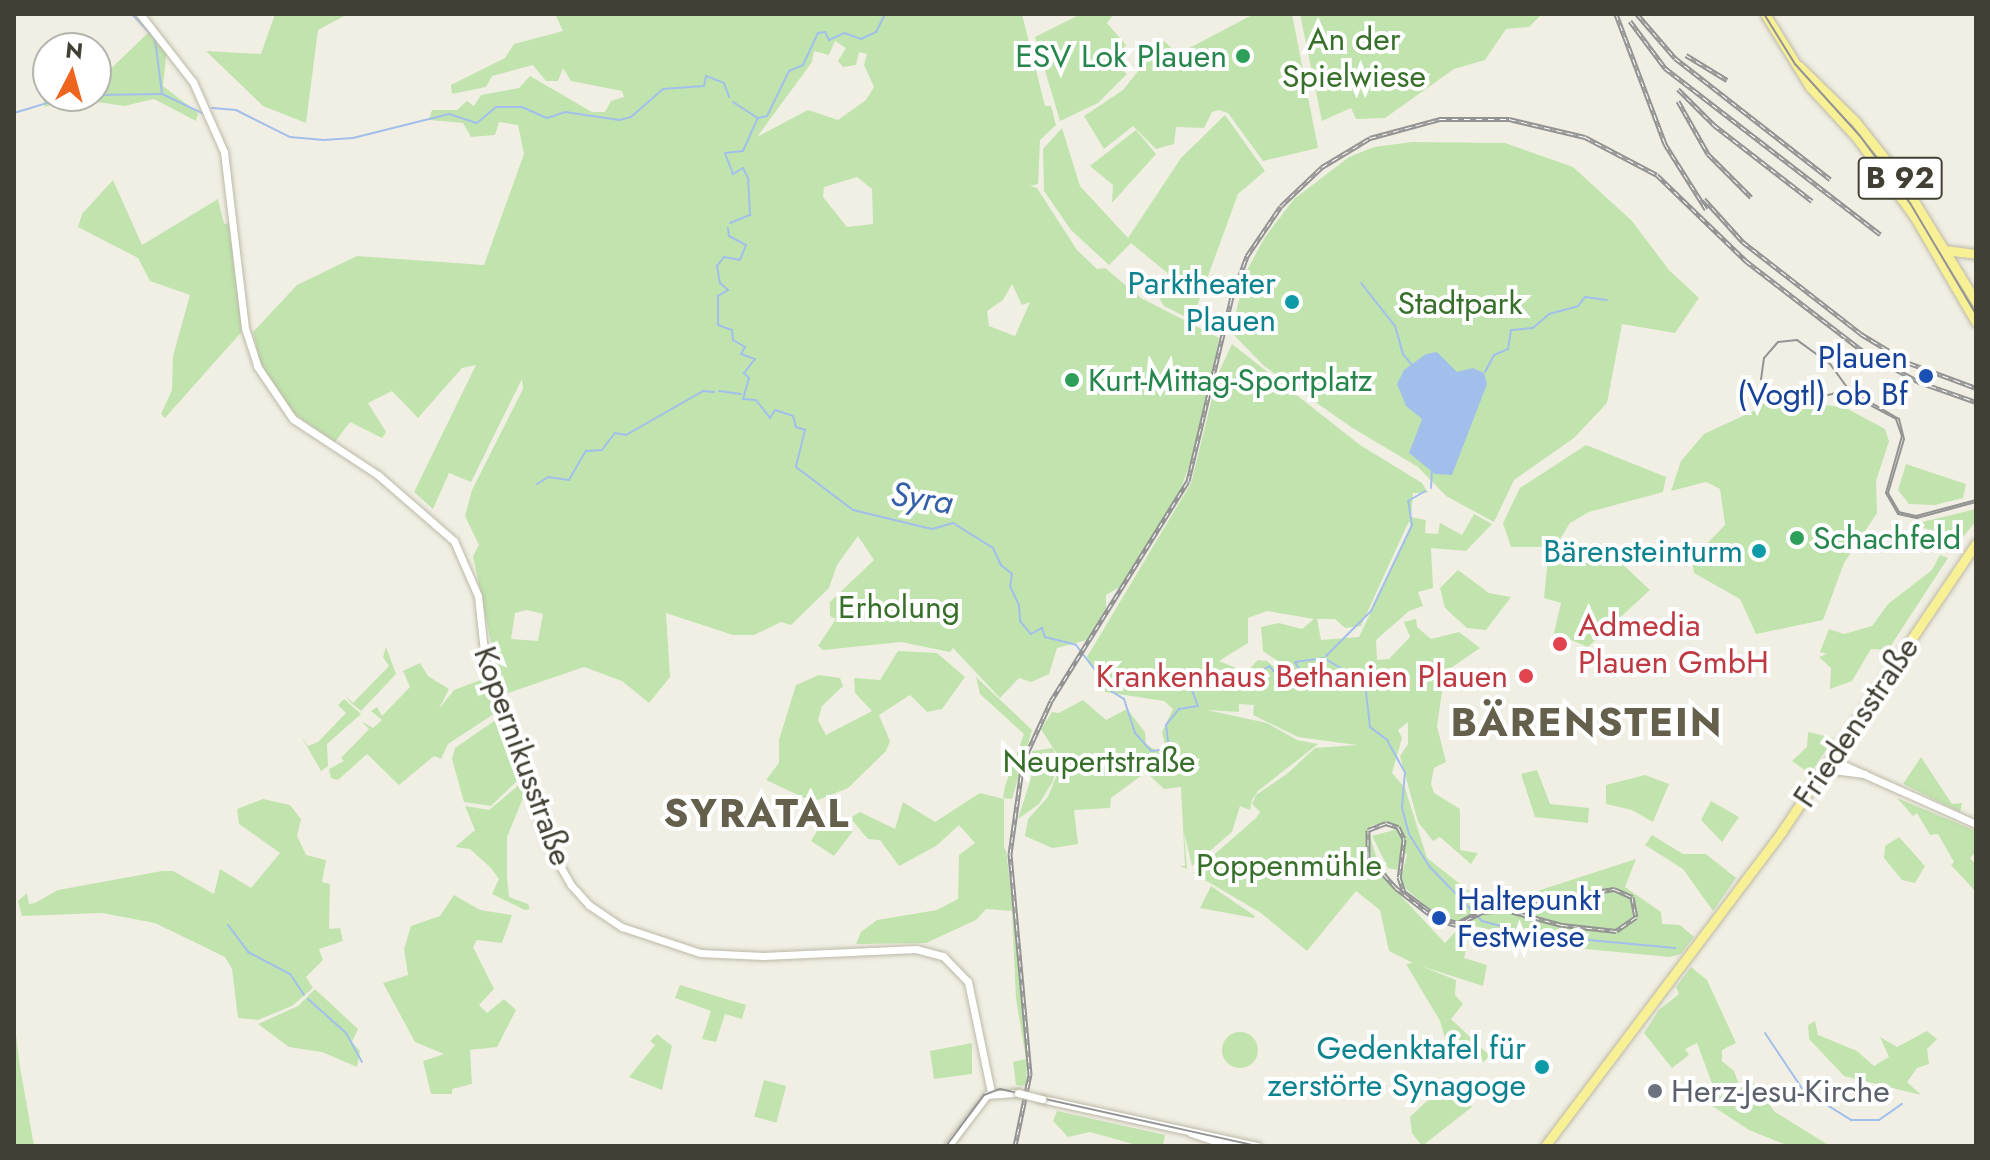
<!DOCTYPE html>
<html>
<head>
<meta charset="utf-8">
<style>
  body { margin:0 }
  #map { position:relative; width:1990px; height:1160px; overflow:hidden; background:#f1efe4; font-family:Jost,sans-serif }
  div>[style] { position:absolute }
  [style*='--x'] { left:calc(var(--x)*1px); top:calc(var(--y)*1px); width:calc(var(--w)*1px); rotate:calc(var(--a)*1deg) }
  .green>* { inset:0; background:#c1e4ae; transform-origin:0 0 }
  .round { border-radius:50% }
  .water>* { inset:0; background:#a2bfeb }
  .stream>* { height:2px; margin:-1px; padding:0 1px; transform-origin:1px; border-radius:1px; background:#a2bfeb }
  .roads { filter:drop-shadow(0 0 2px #bcb9a7) drop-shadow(0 0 2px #bcb9a7) }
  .minor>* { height:7px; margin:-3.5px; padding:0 3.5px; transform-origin:3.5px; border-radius:3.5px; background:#fff }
  .major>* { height:9px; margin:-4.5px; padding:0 4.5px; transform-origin:4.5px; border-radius:4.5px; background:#f8f095 }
  .tram>* { height:2px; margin:-1px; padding:0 1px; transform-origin:1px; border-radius:1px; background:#939393 }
  .rail>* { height:5px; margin-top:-2.5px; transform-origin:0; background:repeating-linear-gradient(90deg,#fff 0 6px,#939393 0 12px); box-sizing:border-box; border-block:2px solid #939393 }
  .bridges { filter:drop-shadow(0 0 2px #bcb9a7) drop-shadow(0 0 2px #bcb9a7) }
  .minor-bridge>* { height:7px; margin:-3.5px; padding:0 3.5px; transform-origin:3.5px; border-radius:3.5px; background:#fff }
  .dots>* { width:22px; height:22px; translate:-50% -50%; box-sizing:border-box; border:4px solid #fff; border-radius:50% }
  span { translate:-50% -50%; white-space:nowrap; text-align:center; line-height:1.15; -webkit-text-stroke:8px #fff; paint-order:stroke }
  .shield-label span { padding:2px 6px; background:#fff; border:2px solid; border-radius:6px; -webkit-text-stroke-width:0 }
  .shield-label { font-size:30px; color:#424034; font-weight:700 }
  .park-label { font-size:32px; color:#38702b }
  .leisure-label { font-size:32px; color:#27864d }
  .right { translate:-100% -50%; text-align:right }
  .left { translate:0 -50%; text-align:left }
  .culture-label { font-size:32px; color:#0d838f }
  .transit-label { font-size:32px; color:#164399 }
  .health-label { font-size:32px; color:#be3a42 }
  .street-label { font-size:32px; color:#424034 }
  .worship-label { font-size:32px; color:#5b616d }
  .water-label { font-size:34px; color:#3460a8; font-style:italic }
  .district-label { font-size:40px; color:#65604c; font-weight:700; letter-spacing:2px }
  .frame { position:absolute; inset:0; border:16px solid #424034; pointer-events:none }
  .north { position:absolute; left:32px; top:32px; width:80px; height:80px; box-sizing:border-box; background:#fff; border:2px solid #b3b3ae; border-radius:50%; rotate:6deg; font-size:22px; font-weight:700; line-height:32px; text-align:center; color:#424034 }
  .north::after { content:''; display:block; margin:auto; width:28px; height:36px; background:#ee661d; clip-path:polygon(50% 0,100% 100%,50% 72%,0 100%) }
</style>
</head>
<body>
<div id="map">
  <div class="green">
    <i style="clip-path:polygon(275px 14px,348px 14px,318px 30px,306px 123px,263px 106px,206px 51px,261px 54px)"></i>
    <i style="clip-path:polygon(evenodd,555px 14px,1022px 14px,1045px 106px,1051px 106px,1056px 125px,1040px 140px,1038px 184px,1030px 186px,1037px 188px,1077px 250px,1097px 269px,1105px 268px,1141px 298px,1219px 338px,1199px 438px,1179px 494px,1123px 585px,1106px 595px,1106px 608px,1087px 640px,1057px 648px,1049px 674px,1031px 682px,1019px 678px,1000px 698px,953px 648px,950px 652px,901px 642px,823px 650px,818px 646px,836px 619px,830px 616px,830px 602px,874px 560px,858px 536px,837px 565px,829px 588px,791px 625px,781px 622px,754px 635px,733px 635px,666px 613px,670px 677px,649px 703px,622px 681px,584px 667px,502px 695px,473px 556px,479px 545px,465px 516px,472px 490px,523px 389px,522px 379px,471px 482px,449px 473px,433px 509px,414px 492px,476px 365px,462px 368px,418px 418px,392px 391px,368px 403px,386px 432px,382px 438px,350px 422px,335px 442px,284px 407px,260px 362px,253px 332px,297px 285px,357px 256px,484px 265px,524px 154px,518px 125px,499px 122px,495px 135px,471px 137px,463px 123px,429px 120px,432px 110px,457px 110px,467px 101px,474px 106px,481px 95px,519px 88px,530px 76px,592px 112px,605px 112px,611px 101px,624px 97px,622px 91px,571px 81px,563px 68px,558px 81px,546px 81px,533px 65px,492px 76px,486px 87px,452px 94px,451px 85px,505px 58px,514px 44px,563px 31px,555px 14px,835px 41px,846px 48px,838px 61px,843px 67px,856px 65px,859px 52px,867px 54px,864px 65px,874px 87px,866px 100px,838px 120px,808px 110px,757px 137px,812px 62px,814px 51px,829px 55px,835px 41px,555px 14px,857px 177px,872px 189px,873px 224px,847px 227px,823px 197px,824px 187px,857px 177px,555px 14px,1012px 284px,1022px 305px,1030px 302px,1015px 336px,989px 326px,987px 311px,1003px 300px,1012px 284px,555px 14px,527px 610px,543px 614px,538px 641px,511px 639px,515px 613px,527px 610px)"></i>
    <i style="clip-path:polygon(1081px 14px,1114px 14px,1107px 23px,1126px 45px,1112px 62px,1127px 74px,1098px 103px,1060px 121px,1035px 37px)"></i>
    <i style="clip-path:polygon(1254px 14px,1292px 14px,1318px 148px,1263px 161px,1228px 113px,1219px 110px,1212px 112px,1204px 128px,1176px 127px,1174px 144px,1156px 149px,1133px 126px,1104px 149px,1084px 116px,1123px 90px,1163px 40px,1178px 54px)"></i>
    <i style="clip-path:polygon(1300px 14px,1542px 14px,1529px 27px,1506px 29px,1485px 60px,1454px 69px,1385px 118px,1356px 119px,1351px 108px,1322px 121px)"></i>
    <i style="clip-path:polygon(152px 29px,167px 48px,163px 86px,198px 113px,196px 121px,154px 99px,124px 106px,71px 98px,45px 107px,41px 93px,48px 91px,48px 96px,96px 96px,96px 83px)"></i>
    <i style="clip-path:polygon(1225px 115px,1265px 171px,1238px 194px,1192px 320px,1164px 306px,1159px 298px,1171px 276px,1131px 243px,1109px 265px,1071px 230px,1044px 191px,1043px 149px,1062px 128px,1080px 186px,1128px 238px,1181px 158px)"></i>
    <i style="clip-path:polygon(1136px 130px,1156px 154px,1112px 203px,1113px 185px,1090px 166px)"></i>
    <i style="clip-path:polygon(1412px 142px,1505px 143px,1573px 167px,1632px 221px,1669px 270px,1699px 298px,1675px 333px,1622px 324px,1607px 403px,1574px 438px,1514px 480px,1494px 522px,1446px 496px,1418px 467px,1351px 427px,1264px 366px,1231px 332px,1246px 272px,1265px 237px,1294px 199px,1349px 157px,1374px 147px)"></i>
    <i style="clip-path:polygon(113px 180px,142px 245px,218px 199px,224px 224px,236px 222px,245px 328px,165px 418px,161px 414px,172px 390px,173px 356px,190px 295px,150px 281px,138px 258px,78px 227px,82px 214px)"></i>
    <i style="clip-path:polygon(evenodd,1232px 344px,1360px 445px,1422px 483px,1428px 493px,1413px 493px,1411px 517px,1426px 520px,1425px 533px,1438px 534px,1440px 523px,1462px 535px,1474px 514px,1492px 524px,1466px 551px,1431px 548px,1433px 588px,1418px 592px,1423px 606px,1409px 611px,1376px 640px,1377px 660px,1389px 659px,1410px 637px,1404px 622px,1416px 619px,1417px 627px,1431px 639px,1459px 632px,1480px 648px,1445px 672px,1437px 726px,1446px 762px,1434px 768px,1431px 784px,1434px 793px,1460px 809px,1460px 850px,1478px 853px,1471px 864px,1440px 837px,1433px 841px,1418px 822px,1400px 756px,1408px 744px,1408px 722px,1398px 730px,1402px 738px,1392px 773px,1405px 788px,1427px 858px,1483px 902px,1522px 896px,1636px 859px,1625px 887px,1661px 912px,1662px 924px,1680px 925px,1694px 937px,1681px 954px,1670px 957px,1564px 947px,1462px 923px,1433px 912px,1406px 889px,1401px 878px,1407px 855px,1403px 851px,1397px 870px,1388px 868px,1372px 836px,1394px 830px,1392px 823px,1372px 825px,1368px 829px,1376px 856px,1401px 896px,1445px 943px,1457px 930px,1467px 946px,1464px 958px,1487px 965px,1483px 986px,1421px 966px,1456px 980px,1455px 995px,1463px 1004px,1451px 1019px,1490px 1056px,1483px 1062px,1480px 1052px,1468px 1048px,1451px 1059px,1440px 1021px,1406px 964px,1413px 963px,1389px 951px,1380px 910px,1356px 891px,1307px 951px,1261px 913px,1193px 873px,1256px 818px,1260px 812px,1252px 804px,1256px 795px,1288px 773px,1315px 748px,1357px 745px,1298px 737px,1253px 715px,1254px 705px,1239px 704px,1239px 712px,1207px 710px,1267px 723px,1297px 740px,1318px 744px,1258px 791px,1252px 800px,1250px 810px,1240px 806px,1232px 832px,1192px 866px,1184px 832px,1187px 869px,1180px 866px,1185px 866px,1181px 787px,1164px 789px,1146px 772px,1111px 798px,1110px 808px,1074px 810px,1078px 844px,1052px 848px,1025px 836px,1028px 819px,1048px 797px,1062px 762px,1041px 729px,1052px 712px,1059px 713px,1083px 700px,1106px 720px,1127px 709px,1145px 732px,1146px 744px,1157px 751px,1166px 749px,1162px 732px,1173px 709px,1164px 701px,1105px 692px,1087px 657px,1191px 483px,1218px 374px,1232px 344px,1409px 521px,1411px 527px,1359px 637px,1321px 640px,1317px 619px,1335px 619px,1345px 628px,1361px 626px,1409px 521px,1232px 344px,1267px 611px,1314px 619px,1302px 629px,1279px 623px,1261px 627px,1263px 651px,1285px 666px,1298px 687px,1289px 689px,1287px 678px,1267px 661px,1258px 660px,1246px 672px,1219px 661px,1248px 643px,1248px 618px,1267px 611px)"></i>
    <i style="clip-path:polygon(1764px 396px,1846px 408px,1885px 429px,1889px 441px,1876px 481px,1877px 513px,1844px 563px,1823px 620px,1756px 634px,1740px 599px,1694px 573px,1692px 559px,1725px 525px,1720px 489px,1706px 482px,1671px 491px,1681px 461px,1704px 434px,1760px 408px)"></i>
    <i style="clip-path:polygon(1586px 445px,1666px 477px,1663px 492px,1589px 512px,1570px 523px,1552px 552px,1584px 566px,1600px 543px,1650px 590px,1588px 647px,1554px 633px,1561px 603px,1544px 598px,1549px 547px,1511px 547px,1503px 523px,1520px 488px)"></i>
    <i style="clip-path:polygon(1906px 464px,1966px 484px,1963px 498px,1935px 505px,1909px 504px,1898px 490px)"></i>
    <i style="clip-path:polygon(1976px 509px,1976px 521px,1963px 537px,1910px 525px)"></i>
    <i style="clip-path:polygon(1940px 555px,1948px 558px,1888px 650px,1871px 649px,1852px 681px,1830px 689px,1831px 668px,1819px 657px,1827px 654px,1820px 652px,1829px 629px,1844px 634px,1872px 626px,1888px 604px,1932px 570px)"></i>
    <i style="clip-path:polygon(1458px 570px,1489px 593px,1511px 597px,1486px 630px,1467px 628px,1445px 608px,1440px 588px)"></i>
    <i style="clip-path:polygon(386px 647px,396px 674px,361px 711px,349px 701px,346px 696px,353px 703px,389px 666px,383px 657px)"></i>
    <i style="clip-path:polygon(898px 651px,937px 653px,965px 677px,942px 709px,927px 712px,910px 695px,879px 715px,890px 741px,886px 751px,848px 788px,813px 802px,766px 780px,779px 763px,779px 740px,796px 685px,819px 675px,840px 678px,843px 686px,822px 706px,818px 720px,826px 735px,872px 711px,855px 693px,854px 678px,880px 680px)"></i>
    <i style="clip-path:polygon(420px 663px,428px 676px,449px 689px,439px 709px,454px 690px,486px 678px,497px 712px,448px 744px,441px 759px,434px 756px,399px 785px,367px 754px,338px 780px,331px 778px,329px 769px,344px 761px,341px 758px,369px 729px,361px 721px,373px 728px,382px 720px,371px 711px,377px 707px,382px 716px,410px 687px,403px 671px)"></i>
    <i style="clip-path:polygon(976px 677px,1032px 730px,1012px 799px,1003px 798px,1005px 786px,1024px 734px,980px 694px)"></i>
    <i style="clip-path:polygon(344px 699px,361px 714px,327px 744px,328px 766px,321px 771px,301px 736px,308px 746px,318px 742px,346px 713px,338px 705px)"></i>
    <i style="clip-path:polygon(500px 717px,521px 777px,491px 806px,464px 802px,452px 759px,455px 748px)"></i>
    <i style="clip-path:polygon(1808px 732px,1834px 738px,1810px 774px,1792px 761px,1807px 747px)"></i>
    <i style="clip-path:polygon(1053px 748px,1057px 761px,1053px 781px,1039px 804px,1018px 819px,1031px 778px,1032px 751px)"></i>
    <i style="clip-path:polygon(1921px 757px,1952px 804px,1962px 803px,1960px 812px,1903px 784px)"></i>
    <i style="clip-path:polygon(1537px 770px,1550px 804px,1589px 808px,1588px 823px,1535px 817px,1521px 774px)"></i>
    <i style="clip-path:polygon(1645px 775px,1669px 784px,1653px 822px,1632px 810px,1606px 804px,1606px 785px)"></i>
    <i style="clip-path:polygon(520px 784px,525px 793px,507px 837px,507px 878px,509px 897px,528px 904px,530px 909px,525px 910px,492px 894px,499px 879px,491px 868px,470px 849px,455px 847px,475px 830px,465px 806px,489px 810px)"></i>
    <i style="clip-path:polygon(980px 793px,1004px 799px,1004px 848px,1006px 850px,1028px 1038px,1026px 1086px,1016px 1085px,1013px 1062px,1026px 1059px,1016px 999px,1012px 911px,986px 909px,976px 920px,926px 943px,856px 944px,861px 932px,877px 920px,937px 910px,958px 899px,959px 855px,975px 843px,959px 825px,936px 846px,899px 866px,880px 840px,868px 839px,850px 818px,860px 812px,895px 829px,903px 802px,935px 822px)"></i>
    <i style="clip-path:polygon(1897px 798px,1976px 831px,1976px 852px,1970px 858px,1976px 865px,1976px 892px,1951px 865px,1954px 862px,1938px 834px,1930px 835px,1917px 813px,1913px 816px)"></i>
    <i style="clip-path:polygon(263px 799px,290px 805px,301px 819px,297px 836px,306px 855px,326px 860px,322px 882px,330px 884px,329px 929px,340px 928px,343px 941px,319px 949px,323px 960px,306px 977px,313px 988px,292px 1006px,258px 1020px,238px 1018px,232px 969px,225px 957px,155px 923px,102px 913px,22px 916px,18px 901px,27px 893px,29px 904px,35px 903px,58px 890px,162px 871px,173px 871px,214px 894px,220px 869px,251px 888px,280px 853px,239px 824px,237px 809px)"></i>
    <i style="clip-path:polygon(1711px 801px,1739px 817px,1722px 842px,1701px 820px)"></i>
    <i style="clip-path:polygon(828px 813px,853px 831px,834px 856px,811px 841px)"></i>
    <i style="clip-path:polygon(1652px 835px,1683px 854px,1706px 854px,1736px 878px,1713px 911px,1683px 869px,1645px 845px)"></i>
    <i style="clip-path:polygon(1899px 837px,1925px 866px,1915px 883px,1902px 880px,1884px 858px,1885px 846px)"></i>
    <i style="clip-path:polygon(1211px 886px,1255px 916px,1254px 918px,1200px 908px)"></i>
    <i style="clip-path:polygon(454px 895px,480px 910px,512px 915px,502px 943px,477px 940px,473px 947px,494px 989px,479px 1005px,487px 1013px,504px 999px,516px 1010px,497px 1047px,470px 1050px,472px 1084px,452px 1089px,452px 1094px,431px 1094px,423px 1061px,444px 1054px,415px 1042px,383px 983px,408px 975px,404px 949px,411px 926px,440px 916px)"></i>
    <i style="clip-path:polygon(1691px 967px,1707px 980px,1736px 1043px,1722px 1050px,1722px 1061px,1734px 1071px,1740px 1087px,1753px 1082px,1775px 1112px,1830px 1146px,1789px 1146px,1749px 1130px,1711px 1105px,1717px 1097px,1697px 1043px,1685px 1049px,1689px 1055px,1672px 1068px,1644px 1033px,1659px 1010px,1679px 994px,1676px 987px)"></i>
    <i style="clip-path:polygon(680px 985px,746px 1005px,742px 1019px,725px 1014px,716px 1042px,702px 1039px,711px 1011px,675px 998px)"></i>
    <i style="clip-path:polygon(315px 989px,358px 1029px,352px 1042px,360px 1051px,357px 1067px,322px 1052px,289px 1047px,258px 1024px,298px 1006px)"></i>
    <i style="clip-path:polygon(14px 1018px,20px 1067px,34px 1146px,14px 1146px)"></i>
    <i style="clip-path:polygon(1815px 1021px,1818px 1035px,1857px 1051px,1874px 1066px,1889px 1057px,1880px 1037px,1897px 1047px,1927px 1031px,1937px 1039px,1927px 1049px,1929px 1064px,1917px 1068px,1907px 1082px,1921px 1095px,1844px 1076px,1809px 1039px,1808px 1025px)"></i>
    <i class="round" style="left:1222px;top:1032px;width:36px;height:36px"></i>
    <i style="clip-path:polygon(657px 1034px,672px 1046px,662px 1090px,629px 1077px,655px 1045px,650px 1041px)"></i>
    <i style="clip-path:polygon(972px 1043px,972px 1074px,934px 1079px,930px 1051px)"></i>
    <i style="left:764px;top:1080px;width:23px;height:38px;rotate:15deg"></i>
    <i style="clip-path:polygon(1454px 1084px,1472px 1107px,1422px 1146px,1412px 1133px,1410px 1117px,1428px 1100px,1422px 1096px,1428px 1093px,1432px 1099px)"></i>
    <i style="clip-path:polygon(1057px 1111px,1165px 1135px,1163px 1146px,1140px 1146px,1090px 1132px,1068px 1137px,1053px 1121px)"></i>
  </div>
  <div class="water">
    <i style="clip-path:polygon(1437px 352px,1457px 372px,1473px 368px,1484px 373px,1487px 384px,1452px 475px,1435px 474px,1409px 453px,1422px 419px,1406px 406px,1397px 384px,1404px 370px,1426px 354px)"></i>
  </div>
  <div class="stream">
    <i style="--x:132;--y:14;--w:34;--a:47"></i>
    <i style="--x:155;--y:39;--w:55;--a:82.7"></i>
    <i style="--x:162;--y:94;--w:44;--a:25.4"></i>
    <i style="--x:96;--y:95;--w:66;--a:-0.9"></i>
    <i style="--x:733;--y:102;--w:30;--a:33"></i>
    <i style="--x:212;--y:108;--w:24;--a:5"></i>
    <i style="--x:236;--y:110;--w:60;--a:26.6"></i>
    <i style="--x:290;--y:137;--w:34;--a:5"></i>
    <i style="--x:324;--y:140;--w:29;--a:-4"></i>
    <i style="--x:353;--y:138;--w:99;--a:-14"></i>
    <i style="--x:449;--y:114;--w:29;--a:18"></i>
    <i style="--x:477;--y:123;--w:25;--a:-40"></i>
    <i style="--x:496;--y:107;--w:26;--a:0"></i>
    <i style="--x:522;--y:107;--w:27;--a:24"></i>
    <i style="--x:547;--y:118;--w:19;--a:-18"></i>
    <i style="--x:565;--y:112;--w:55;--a:8.4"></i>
    <i style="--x:619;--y:120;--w:12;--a:-14"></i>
    <i style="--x:631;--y:117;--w:43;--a:-41.2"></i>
    <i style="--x:663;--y:89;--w:41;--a:-4.2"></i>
    <i style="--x:704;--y:86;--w:10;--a:-79"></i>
    <i style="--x:706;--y:76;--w:19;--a:21"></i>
    <i style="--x:724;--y:83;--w:15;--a:70"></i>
    <i style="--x:14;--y:113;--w:59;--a:-16.9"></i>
    <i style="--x:730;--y:223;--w:22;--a:-22"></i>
    <i style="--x:750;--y:215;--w:37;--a:-93"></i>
    <i style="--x:748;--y:178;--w:11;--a:-117"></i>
    <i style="--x:743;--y:168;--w:12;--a:149"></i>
    <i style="--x:733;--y:174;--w:22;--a:-111"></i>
    <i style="--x:725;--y:153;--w:18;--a:-6"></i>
    <i style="--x:743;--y:151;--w:36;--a:-66"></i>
    <i style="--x:758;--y:118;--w:9;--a:-13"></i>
    <i style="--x:767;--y:116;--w:50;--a:-63.9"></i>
    <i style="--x:789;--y:71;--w:15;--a:-23"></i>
    <i style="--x:803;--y:65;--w:35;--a:-65"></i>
    <i style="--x:818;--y:33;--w:7;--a:-8"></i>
    <i style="--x:825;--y:32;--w:9;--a:63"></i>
    <i style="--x:829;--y:40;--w:17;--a:-25"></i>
    <i style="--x:844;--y:33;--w:18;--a:19"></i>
    <i style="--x:861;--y:39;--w:17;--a:-25"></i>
    <i style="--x:876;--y:32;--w:20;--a:-63"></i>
    <i style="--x:728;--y:228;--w:8;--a:83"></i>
    <i style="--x:729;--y:236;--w:19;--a:28"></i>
    <i style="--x:746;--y:245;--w:16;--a:112"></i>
    <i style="--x:740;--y:260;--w:16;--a:-169"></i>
    <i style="--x:724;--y:257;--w:11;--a:128"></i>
    <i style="--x:717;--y:266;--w:17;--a:80"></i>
    <i style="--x:720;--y:283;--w:11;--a:41"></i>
    <i style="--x:728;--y:290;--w:12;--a:149"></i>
    <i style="--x:718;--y:296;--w:29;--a:90"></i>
    <i style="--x:718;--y:325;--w:15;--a:20"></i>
    <i style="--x:732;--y:330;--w:10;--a:84"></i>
    <i style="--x:733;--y:340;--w:14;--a:30"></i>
    <i style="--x:745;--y:347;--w:8;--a:120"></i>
    <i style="--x:741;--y:354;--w:15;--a:20"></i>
    <i style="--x:755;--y:359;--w:18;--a:128"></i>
    <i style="--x:744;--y:373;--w:7;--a:45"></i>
    <i style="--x:749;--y:378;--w:22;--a:106"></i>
    <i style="--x:743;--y:399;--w:13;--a:4"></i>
    <i style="--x:756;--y:400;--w:23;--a:52"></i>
    <i style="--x:770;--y:418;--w:9;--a:-58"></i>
    <i style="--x:775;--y:410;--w:19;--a:18"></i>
    <i style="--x:793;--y:416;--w:11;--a:75"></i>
    <i style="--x:796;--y:427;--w:9;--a:18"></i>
    <i style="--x:805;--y:430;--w:38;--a:104"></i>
    <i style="--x:796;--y:467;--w:71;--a:37"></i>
    <i style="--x:853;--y:510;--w:81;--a:13.5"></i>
    <i style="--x:932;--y:529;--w:22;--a:-16"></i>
    <i style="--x:953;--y:523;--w:47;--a:32"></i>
    <i style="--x:993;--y:548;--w:19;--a:65"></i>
    <i style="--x:1001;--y:565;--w:14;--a:39"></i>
    <i style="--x:1012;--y:574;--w:12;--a:99"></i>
    <i style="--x:1010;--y:586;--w:21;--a:65"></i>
    <i style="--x:1019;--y:605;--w:16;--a:86"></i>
    <i style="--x:1020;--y:621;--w:17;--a:50"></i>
    <i style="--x:1031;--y:634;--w:13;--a:-29"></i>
    <i style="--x:1042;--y:628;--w:9;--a:72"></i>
    <i style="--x:1045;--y:637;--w:32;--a:14"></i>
    <i style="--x:1076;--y:645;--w:58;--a:52.7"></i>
    <i style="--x:1111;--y:691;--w:15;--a:32"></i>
    <i style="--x:1124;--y:699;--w:36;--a:72"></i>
    <i style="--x:1135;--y:733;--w:24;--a:48"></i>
    <i style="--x:1151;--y:751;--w:18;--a:-6"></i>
    <i style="--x:1169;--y:749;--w:24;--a:-97"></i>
    <i style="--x:1166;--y:725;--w:21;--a:-51"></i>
    <i style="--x:1179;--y:709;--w:19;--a:-9"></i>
    <i style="--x:1198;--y:706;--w:17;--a:-111"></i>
    <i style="--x:1192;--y:690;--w:12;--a:-35"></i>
    <i style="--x:1202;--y:683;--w:32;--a:-18"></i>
    <i style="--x:1232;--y:673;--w:15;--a:53"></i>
    <i style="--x:1241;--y:685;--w:34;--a:-34"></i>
    <i style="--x:1269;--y:666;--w:30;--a:48"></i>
    <i style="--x:1289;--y:688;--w:19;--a:-18"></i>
    <i style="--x:1307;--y:682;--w:23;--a:-121"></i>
    <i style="--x:1295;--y:662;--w:29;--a:-8"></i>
    <i style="--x:1324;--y:658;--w:48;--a:31.4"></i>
    <i style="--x:1365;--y:683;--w:44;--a:83.5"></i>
    <i style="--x:1370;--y:727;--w:21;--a:37"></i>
    <i style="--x:1387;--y:740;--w:37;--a:61"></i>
    <i style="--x:1405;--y:772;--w:36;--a:95"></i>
    <i style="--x:1402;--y:808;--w:27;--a:75"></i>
    <i style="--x:1409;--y:834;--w:39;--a:58"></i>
    <i style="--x:1430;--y:867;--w:75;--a:46.1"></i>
    <i style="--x:1482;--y:921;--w:54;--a:15.1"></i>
    <i style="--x:1534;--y:935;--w:142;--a:5.3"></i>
    <i style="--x:1361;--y:283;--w:55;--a:51.7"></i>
    <i style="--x:1395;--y:326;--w:29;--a:74"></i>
    <i style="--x:1403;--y:354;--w:14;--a:51"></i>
    <i style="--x:1485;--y:372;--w:19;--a:-62"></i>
    <i style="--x:1494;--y:355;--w:15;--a:-23"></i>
    <i style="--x:1508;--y:349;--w:19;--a:-81"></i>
    <i style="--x:1511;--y:330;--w:22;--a:-5"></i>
    <i style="--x:1533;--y:328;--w:21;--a:-41"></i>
    <i style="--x:1549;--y:314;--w:30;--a:-15"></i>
    <i style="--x:1578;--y:306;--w:11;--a:-52"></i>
    <i style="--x:1585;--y:297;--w:22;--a:8"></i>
    <i style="--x:719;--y:391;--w:22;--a:8"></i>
    <i style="--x:537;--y:484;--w:13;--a:-32"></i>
    <i style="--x:548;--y:477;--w:21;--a:8"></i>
    <i style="--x:569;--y:480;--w:34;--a:-60"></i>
    <i style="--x:586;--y:451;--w:16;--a:-4"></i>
    <i style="--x:602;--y:450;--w:21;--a:-53"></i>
    <i style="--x:615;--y:433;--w:11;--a:10"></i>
    <i style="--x:626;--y:435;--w:89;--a:-29.7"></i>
    <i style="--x:703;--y:391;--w:11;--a:5"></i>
    <i style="--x:1431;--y:488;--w:18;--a:-87"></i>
    <i style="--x:1326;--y:656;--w:64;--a:-45"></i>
    <i style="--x:1371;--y:611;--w:95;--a:-64.5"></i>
    <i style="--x:1412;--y:525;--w:24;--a:-99"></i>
    <i style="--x:1408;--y:501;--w:20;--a:-30"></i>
    <i style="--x:228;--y:925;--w:34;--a:53"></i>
    <i style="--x:248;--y:952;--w:47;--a:27.6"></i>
    <i style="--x:290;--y:974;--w:25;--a:56"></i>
    <i style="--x:308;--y:999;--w:51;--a:41.8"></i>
    <i style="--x:346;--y:1033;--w:33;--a:61"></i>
    <i style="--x:1765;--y:1033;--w:69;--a:56.3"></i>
    <i style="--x:1803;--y:1090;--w:57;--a:32"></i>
    <i style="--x:1851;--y:1120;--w:28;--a:0"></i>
    <i style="--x:1879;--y:1120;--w:28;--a:-35"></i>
  </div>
  <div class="roads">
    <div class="minor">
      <i style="--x:140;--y:14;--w:86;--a:52.1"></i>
      <i style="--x:193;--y:82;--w:77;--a:66.1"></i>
      <i style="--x:224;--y:152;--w:177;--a:83.2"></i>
      <i style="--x:245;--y:328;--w:40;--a:72"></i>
      <i style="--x:257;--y:366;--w:64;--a:55.8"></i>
      <i style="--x:293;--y:419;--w:102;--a:33.4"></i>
      <i style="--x:378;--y:475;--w:101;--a:41"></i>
      <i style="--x:454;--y:541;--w:60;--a:66.4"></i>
      <i style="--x:478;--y:596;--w:74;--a:83.8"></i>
      <i style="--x:486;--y:670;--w:183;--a:70.6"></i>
      <i style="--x:547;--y:843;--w:48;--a:60.3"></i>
      <i style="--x:571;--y:885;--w:27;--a:48"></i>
      <i style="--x:589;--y:905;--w:40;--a:34"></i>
      <i style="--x:622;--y:927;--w:82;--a:18.4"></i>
      <i style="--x:700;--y:953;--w:63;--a:2.7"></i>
      <i style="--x:763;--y:956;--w:153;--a:-2.6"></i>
      <i style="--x:916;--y:949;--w:28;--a:15"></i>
      <i style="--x:943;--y:956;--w:36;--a:46"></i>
      <i style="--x:968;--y:982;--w:112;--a:78.2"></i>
      <i style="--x:1830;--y:759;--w:160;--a:24"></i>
      <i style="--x:1824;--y:769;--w:41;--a:7"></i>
      <i style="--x:1042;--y:1099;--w:221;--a:12.3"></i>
      <i style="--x:1191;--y:1133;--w:41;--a:18.4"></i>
      <i style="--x:948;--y:1146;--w:64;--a:-52.6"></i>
      <i style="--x:987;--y:1095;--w:31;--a:-4"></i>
    </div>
    <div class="major">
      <i style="--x:1765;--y:14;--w:86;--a:58.3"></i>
      <i style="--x:1810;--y:87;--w:69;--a:47.3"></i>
      <i style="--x:1857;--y:138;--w:97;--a:53.8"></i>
      <i style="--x:1914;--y:216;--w:123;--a:59.7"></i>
      <i style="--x:1799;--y:66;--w:78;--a:44.5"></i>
      <i style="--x:1855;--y:121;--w:69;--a:51.5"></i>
      <i style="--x:1898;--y:175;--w:149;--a:58.4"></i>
      <i style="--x:1944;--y:250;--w:32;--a:7"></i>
      <i style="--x:1545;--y:1146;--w:394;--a:-53"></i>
      <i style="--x:1782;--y:831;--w:347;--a:-56"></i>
    </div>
  </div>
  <div class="tram">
    <i style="--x:1764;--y:14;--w:59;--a:58.2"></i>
    <i style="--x:1795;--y:64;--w:97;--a:47.9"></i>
    <i style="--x:1860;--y:136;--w:84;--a:53.3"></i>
    <i style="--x:1910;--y:203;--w:129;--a:59.3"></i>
    <i style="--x:1976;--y:500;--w:62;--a:165.1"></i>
    <i style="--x:1916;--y:516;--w:17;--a:-167"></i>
    <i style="--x:1899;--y:512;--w:22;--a:-120"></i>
    <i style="--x:1888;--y:493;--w:56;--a:-73.5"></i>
    <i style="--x:1904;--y:439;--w:21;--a:-104"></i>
    <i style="--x:1899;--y:419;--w:58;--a:-149.9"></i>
    <i style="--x:1849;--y:390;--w:32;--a:-126"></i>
    <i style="--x:1830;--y:364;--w:41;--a:-144"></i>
    <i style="--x:1797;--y:340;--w:19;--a:174"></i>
    <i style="--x:1778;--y:342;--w:21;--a:131"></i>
    <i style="--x:1764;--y:358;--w:21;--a:98"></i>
    <i style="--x:1761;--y:379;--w:19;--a:47"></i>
    <i style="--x:1774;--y:393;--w:38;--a:9"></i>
    <i style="--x:1812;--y:399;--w:33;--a:-14"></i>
    <i style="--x:1844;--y:391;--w:59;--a:28.3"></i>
    <i style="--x:1896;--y:419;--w:18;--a:71"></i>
    <i style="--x:1902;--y:436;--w:59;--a:105.7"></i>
    <i style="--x:1886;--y:493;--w:24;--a:60"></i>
    <i style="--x:1898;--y:514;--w:19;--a:12"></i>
    <i style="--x:1917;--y:518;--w:61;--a:-15.2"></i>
    <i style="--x:946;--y:1146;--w:64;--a:-53.3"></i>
    <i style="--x:984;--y:1095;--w:17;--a:-21"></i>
    <i style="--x:1000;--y:1089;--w:264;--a:12.5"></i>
  </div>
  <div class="rail">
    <i style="--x:1616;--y:14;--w:139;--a:69.3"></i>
    <i style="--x:1665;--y:144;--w:77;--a:57.8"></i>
    <i style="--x:1637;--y:14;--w:58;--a:49.2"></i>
    <i style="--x:1675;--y:58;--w:197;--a:38"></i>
    <i style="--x:1630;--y:21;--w:59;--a:53.3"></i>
    <i style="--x:1665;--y:68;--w:272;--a:37.7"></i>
    <i style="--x:1686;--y:55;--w:48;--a:31.4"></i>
    <i style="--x:1678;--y:89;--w:51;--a:45"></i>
    <i style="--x:1714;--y:125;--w:124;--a:37.8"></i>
    <i style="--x:1678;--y:101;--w:61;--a:60.5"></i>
    <i style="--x:1708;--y:154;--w:61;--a:45"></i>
    <i style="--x:1704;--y:199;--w:58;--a:47.8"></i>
    <i style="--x:1743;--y:242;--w:150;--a:37.9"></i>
    <i style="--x:1861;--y:334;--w:56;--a:31.1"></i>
    <i style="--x:1909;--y:363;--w:72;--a:20.5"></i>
    <i style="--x:1386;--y:823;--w:13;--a:18"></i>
    <i style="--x:1398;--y:827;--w:13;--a:63"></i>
    <i style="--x:1404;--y:839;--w:38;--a:97"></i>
    <i style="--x:1399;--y:877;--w:16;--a:72"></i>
    <i style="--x:1404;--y:892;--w:44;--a:36.6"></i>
    <i style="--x:1439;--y:918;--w:20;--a:15"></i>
    <i style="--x:1458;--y:923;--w:27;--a:-28"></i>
    <i style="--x:1482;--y:910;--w:134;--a:-9"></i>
    <i style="--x:1614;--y:889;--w:20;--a:24"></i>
    <i style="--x:1632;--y:897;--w:20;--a:79"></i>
    <i style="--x:1636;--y:917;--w:24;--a:145"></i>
    <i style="--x:1616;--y:931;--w:54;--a:-173.7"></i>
    <i style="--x:1562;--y:925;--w:58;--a:-165"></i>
    <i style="--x:1506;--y:910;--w:24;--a:175"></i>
    <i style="--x:1482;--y:912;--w:28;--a:153"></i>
    <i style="--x:1457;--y:925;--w:21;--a:-166"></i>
    <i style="--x:1437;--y:920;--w:52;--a:-142"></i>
    <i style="--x:1396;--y:888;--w:42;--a:-132.1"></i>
    <i style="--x:1368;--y:857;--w:27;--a:-90"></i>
    <i style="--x:1368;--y:830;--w:19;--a:-21"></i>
    <i style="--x:1015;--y:1146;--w:74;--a:-78.2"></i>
    <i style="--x:1030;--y:1074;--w:221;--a:-95.2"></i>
    <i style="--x:1010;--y:854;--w:93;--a:-82"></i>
    <i style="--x:1023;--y:762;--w:67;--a:-65.3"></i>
    <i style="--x:1051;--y:701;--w:259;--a:-58.1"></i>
    <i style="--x:1188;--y:481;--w:186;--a:-76.6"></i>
    <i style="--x:1231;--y:300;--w:47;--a:-70"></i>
    <i style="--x:1247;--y:256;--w:60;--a:-55.8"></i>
    <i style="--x:1281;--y:206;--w:57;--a:-43.6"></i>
    <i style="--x:1322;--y:167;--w:56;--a:-31.1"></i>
    <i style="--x:1370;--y:138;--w:73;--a:-15.2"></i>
    <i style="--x:1440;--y:119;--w:69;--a:0"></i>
    <i style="--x:1509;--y:119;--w:78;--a:13.3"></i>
    <i style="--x:1585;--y:137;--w:81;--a:27.8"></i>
    <i style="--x:1657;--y:175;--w:124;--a:44"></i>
    <i style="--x:1746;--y:261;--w:149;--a:37.6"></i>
    <i style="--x:1864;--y:352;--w:63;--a:28.6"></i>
    <i style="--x:1919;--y:382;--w:60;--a:19.3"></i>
  </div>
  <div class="bridges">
    <div class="minor-bridge">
      <i style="--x:1018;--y:1093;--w:25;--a:14"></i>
    </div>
  </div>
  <div class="dots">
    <i style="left:1243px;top:56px;background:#2e9e5b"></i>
    <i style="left:1292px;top:302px;background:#0f9aa8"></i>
    <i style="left:1926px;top:376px;background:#1a4fb4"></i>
    <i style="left:1072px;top:380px;background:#2e9e5b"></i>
    <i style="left:1797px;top:538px;background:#2e9e5b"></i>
    <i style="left:1759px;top:551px;background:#0f9aa8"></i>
    <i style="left:1560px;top:644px;background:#e0444e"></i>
    <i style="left:1526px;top:676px;background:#e0444e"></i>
    <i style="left:1439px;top:918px;background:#1a4fb4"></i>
    <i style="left:1542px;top:1067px;background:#0f9aa8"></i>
    <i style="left:1655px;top:1091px;background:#6b7280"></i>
  </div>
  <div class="shield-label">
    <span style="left:1900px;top:178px">B 92</span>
  </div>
  <div class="park-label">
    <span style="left:1354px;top:58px">An der<br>Spielwiese</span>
    <span style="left:1460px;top:303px">Stadtpark</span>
    <span style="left:899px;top:607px">Erholung</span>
    <span style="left:1099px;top:761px">Neupertstraße</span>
    <span style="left:1289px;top:865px">Poppenmühle</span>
  </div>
  <div class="leisure-label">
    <span class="right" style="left:1227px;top:56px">ESV Lok Plauen</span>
    <span class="left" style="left:1088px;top:380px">Kurt-Mittag-Sportplatz</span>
    <span class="left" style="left:1813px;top:538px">Schachfeld</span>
  </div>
  <div class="culture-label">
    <span class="right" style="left:1276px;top:302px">Parktheater<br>Plauen</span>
    <span class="right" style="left:1743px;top:551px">Bärensteinturm</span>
    <span class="right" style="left:1526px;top:1067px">Gedenktafel für<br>zerstörte Synagoge</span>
  </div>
  <div class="transit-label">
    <span class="right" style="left:1908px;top:376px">Plauen<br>(Vogtl) ob Bf</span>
    <span class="left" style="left:1457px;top:918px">Haltepunkt<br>Festwiese</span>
  </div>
  <div class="health-label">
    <span class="left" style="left:1578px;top:644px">Admedia<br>Plauen GmbH</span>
    <span class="right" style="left:1508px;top:676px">Krankenhaus Bethanien Plauen</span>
  </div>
  <div class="street-label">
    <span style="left:1856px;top:722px;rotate:-56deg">Friedensstraße</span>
    <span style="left:523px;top:756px;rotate:70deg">Kopernikusstraße</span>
  </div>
  <div class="worship-label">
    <span class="left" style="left:1671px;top:1091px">Herz-Jesu-Kirche</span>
  </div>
  <div class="water-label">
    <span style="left:922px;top:498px;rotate:9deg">Syra</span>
  </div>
  <div class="district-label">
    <span style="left:1587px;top:722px">BÄRENSTEIN</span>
    <span style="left:757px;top:813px">SYRATAL</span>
  </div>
  <div class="frame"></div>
  <div class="north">N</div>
</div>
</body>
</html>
